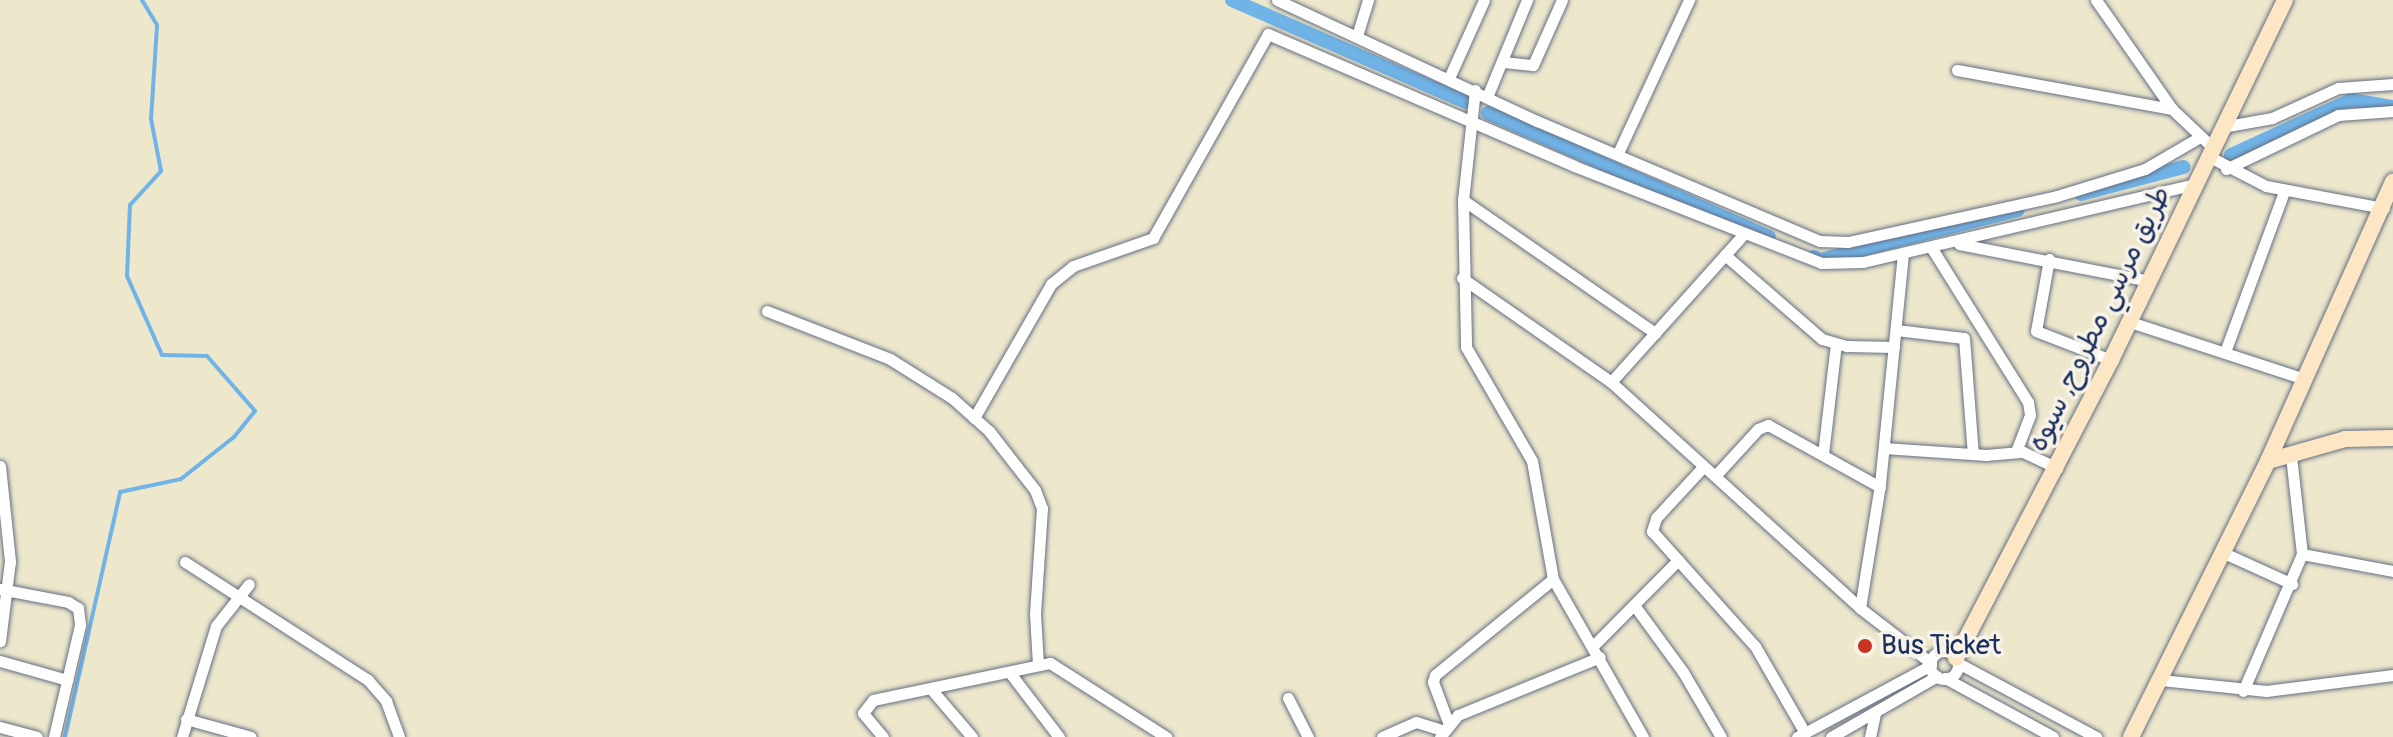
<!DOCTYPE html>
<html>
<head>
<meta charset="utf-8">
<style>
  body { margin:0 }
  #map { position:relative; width:2393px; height:737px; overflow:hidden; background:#ede7cc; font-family:Pangolin,"Playpen Sans Arabic",sans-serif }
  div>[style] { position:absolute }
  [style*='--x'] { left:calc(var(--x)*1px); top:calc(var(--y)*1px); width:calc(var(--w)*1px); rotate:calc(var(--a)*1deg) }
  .stream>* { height:4px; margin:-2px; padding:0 2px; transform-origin:2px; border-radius:2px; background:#70b3e6 }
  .canal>* { height:14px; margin:-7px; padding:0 7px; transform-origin:7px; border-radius:7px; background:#70b3e6 }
  .roads { filter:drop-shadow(0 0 2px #646f84) drop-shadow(0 0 2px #646f84) }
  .street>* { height:11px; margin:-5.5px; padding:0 5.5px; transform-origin:5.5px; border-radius:5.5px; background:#fff }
  .street>.ring { margin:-5.5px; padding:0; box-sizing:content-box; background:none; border:11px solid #fff; border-radius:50% }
  .secondary>* { height:16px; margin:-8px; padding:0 8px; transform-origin:8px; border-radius:8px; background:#fce6c4 }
  .dots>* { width:22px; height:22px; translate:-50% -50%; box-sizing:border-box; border:4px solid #f7f3e8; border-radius:50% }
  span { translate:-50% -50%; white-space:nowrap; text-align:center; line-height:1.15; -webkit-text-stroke:7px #f7f3e8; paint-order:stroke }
  .street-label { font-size:28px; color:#1b2f5e }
  .poi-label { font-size:28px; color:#1b2f5e }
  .left { translate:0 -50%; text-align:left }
</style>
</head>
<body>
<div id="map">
  <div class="stream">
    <i style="--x:65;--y:737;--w:251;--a:-77.3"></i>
    <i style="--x:120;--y:492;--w:62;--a:-12"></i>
    <i style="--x:181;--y:479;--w:68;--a:-38.4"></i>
    <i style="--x:234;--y:437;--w:33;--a:-51"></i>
    <i style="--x:255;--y:411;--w:73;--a:-131.1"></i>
    <i style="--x:207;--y:356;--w:45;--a:-178.7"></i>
    <i style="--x:162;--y:355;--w:86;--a:-113.9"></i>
    <i style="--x:127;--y:276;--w:71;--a:-87.6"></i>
    <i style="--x:130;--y:205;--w:46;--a:-47.6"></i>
    <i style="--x:161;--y:171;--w:53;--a:-100.9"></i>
    <i style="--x:151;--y:119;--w:94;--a:-86.3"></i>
    <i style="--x:157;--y:25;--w:29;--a:-121"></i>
  </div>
  <div class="canal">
    <i style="--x:1232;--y:0;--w:254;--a:23.6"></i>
    <i style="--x:1488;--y:113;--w:307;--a:23.8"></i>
    <i style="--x:2231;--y:155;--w:132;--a:-24.6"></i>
    <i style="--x:2351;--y:100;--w:43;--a:9.5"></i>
    <i style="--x:2081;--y:194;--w:106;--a:-14.7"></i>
    <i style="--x:1814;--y:257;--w:7;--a:27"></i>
    <i style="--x:1820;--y:260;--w:204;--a:-14.2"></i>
  </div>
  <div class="roads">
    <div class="street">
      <i style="--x:1277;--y:0;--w:287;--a:25"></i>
      <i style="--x:1537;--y:121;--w:307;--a:23"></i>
      <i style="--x:1820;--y:241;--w:28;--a:2"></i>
      <i style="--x:1848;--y:242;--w:214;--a:-12.4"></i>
      <i style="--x:2057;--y:196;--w:92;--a:-17.1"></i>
      <i style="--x:2145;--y:169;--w:64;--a:-30.2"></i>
      <i style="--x:2096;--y:0;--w:133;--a:55.1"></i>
      <i style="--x:2172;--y:109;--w:55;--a:43.5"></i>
      <i style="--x:1357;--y:36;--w:38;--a:-73"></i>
      <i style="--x:1503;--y:62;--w:30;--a:6"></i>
      <i style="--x:1533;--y:65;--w:71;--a:-66"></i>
      <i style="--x:1957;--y:70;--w:219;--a:10.3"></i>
      <i style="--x:1449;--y:78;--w:85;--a:-65.8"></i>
      <i style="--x:1475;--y:90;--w:111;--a:96.2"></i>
      <i style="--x:1463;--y:200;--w:147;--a:88.8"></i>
      <i style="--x:1466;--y:347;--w:132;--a:59.9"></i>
      <i style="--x:1532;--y:461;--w:120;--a:79.9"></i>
      <i style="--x:1553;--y:579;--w:182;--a:60.3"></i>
      <i style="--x:1487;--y:97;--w:105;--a:-67.6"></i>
      <i style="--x:2222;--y:127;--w:51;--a:-10.2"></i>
      <i style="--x:2272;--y:118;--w:72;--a:-24.4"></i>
      <i style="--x:2338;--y:88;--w:55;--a:-4.2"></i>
      <i style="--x:1618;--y:153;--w:169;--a:-65.1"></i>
      <i style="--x:2208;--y:156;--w:65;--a:27.3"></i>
      <i style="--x:2266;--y:186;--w:120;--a:10.6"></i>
      <i style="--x:2226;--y:169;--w:124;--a:-25.7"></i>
      <i style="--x:2338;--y:115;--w:55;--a:-4.2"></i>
      <i style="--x:1463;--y:200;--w:234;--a:34.7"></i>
      <i style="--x:1959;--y:244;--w:195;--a:11"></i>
      <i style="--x:1931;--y:247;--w:183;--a:58"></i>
      <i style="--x:2028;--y:402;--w:13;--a:81"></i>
      <i style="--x:2030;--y:415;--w:39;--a:111"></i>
      <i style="--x:1725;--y:255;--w:128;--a:40.9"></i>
      <i style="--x:1822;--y:339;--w:26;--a:16"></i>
      <i style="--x:1847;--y:346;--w:47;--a:1.2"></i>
      <i style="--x:2049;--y:259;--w:73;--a:100.2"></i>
      <i style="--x:2036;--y:331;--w:80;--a:21.1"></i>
      <i style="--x:1462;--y:278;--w:182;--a:34.9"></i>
      <i style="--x:1611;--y:382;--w:336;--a:42.2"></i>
      <i style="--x:1860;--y:608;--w:90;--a:37.8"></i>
      <i style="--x:767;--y:311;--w:132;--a:21.3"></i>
      <i style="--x:890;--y:359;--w:73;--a:32.2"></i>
      <i style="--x:952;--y:398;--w:50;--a:41.7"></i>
      <i style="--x:989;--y:431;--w:75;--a:52.1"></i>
      <i style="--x:1035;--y:490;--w:19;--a:69"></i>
      <i style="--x:1042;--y:508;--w:106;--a:93.8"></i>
      <i style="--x:1035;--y:614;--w:51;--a:86.6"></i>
      <i style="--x:2130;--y:322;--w:183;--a:18.1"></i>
      <i style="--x:1896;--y:330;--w:68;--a:6.7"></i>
      <i style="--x:1964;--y:338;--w:116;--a:85.6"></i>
      <i style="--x:2225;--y:352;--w:171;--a:-69.8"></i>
      <i style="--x:1611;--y:382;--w:196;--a:-48.1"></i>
      <i style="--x:974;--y:418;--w:155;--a:-60.1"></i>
      <i style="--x:1051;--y:284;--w:28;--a:-39"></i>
      <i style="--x:1073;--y:266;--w:85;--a:-19.3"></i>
      <i style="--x:1153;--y:238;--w:234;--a:-60.6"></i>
      <i style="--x:1268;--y:34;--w:333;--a:23.3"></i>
      <i style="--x:1574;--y:166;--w:265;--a:21.4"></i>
      <i style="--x:1821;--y:263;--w:42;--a:-1.4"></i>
      <i style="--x:1863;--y:262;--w:342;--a:-13.2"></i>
      <i style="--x:1884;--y:448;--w:102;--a:3.9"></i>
      <i style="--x:1986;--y:455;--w:37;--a:-5"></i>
      <i style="--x:2023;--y:452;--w:38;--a:25"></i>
      <i style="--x:1823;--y:454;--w:111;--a:-83.3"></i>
      <i style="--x:0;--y:466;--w:96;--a:84"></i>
      <i style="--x:10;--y:561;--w:81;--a:97.1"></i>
      <i style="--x:1703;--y:467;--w:69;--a:132.7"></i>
      <i style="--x:1656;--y:518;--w:14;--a:107"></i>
      <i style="--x:1652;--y:531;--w:154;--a:48.2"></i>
      <i style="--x:1755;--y:646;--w:100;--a:60.1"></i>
      <i style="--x:1715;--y:476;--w:64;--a:-47.5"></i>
      <i style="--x:1758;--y:429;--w:11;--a:-22"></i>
      <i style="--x:1768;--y:425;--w:128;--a:29"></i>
      <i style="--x:2224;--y:553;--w:75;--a:24.5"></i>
      <i style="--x:2302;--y:554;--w:93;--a:10.6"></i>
      <i style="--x:185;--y:562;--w:218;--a:32.8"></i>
      <i style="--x:368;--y:680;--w:28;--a:49"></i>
      <i style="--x:386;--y:701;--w:38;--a:70"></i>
      <i style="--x:0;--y:589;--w:69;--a:10.8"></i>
      <i style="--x:68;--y:602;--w:12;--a:31"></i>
      <i style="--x:78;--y:608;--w:17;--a:83"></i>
      <i style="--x:80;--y:625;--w:115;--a:103.1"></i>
      <i style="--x:1634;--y:605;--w:83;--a:53.8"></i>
      <i style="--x:1683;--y:672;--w:75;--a:59.7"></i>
      <i style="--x:1860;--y:608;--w:126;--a:-80.8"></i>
      <i style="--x:1880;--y:484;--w:232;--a:-84.3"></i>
      <i style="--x:1593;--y:646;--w:121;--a:-45.3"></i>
      <i class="ring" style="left:1930px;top:651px;width:17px;height:17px"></i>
      <i style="--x:0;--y:661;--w:70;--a:15.8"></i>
      <i style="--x:1958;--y:663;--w:157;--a:28.2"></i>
      <i style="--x:1010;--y:673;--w:81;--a:52.6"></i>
      <i style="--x:1945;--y:678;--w:123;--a:28.6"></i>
      <i style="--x:2161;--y:680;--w:106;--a:6"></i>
      <i style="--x:2266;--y:691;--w:128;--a:-7.2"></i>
      <i style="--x:931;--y:689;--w:63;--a:49.5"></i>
      <i style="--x:2243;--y:691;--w:149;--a:-66.7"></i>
      <i style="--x:2302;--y:554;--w:99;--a:-96.4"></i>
      <i style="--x:1288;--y:698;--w:44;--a:62.9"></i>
      <i style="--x:186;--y:719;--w:67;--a:15.5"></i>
      <i style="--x:1448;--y:722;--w:43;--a:-110.6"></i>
      <i style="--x:1433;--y:682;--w:7;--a:-74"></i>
      <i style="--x:1435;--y:675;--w:152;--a:-39.1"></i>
      <i style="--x:0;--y:727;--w:38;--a:15"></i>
      <i style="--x:182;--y:737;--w:116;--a:-73"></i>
      <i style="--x:216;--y:626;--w:53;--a:-51.8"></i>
      <i style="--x:883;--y:737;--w:31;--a:-130"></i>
      <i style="--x:863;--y:713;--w:16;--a:-52"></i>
      <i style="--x:873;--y:700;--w:181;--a:-11.8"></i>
      <i style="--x:1050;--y:663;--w:138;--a:32.5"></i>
      <i style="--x:1382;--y:737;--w:37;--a:-24"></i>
      <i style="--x:1416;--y:722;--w:27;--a:17"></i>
      <i style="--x:1440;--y:737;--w:28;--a:-51"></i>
      <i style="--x:1458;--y:715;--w:153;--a:-22.2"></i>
      <i style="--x:1797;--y:737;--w:152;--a:-28.2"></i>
      <i style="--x:1831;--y:737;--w:122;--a:-29.9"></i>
      <i style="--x:1870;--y:737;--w:25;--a:-78"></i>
    </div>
    <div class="secondary">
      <i style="--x:2268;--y:461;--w:80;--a:-15.9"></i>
      <i style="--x:2345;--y:439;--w:48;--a:-1.2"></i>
      <i style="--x:1956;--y:658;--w:336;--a:-62.5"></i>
      <i style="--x:2111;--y:360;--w:400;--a:-64.2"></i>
      <i style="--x:2131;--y:737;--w:308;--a:-63.6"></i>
      <i style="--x:2268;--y:461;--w:306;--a:-65.9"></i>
    </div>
  </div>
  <div class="dots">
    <i style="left:1865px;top:646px;background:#c8321e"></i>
  </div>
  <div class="street-label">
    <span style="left:2100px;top:319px;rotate:-64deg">طريق مرسي مطروح, سيوه</span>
  </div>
  <div class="poi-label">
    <span class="left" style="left:1881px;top:646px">Bus Ticket</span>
  </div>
</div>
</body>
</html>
